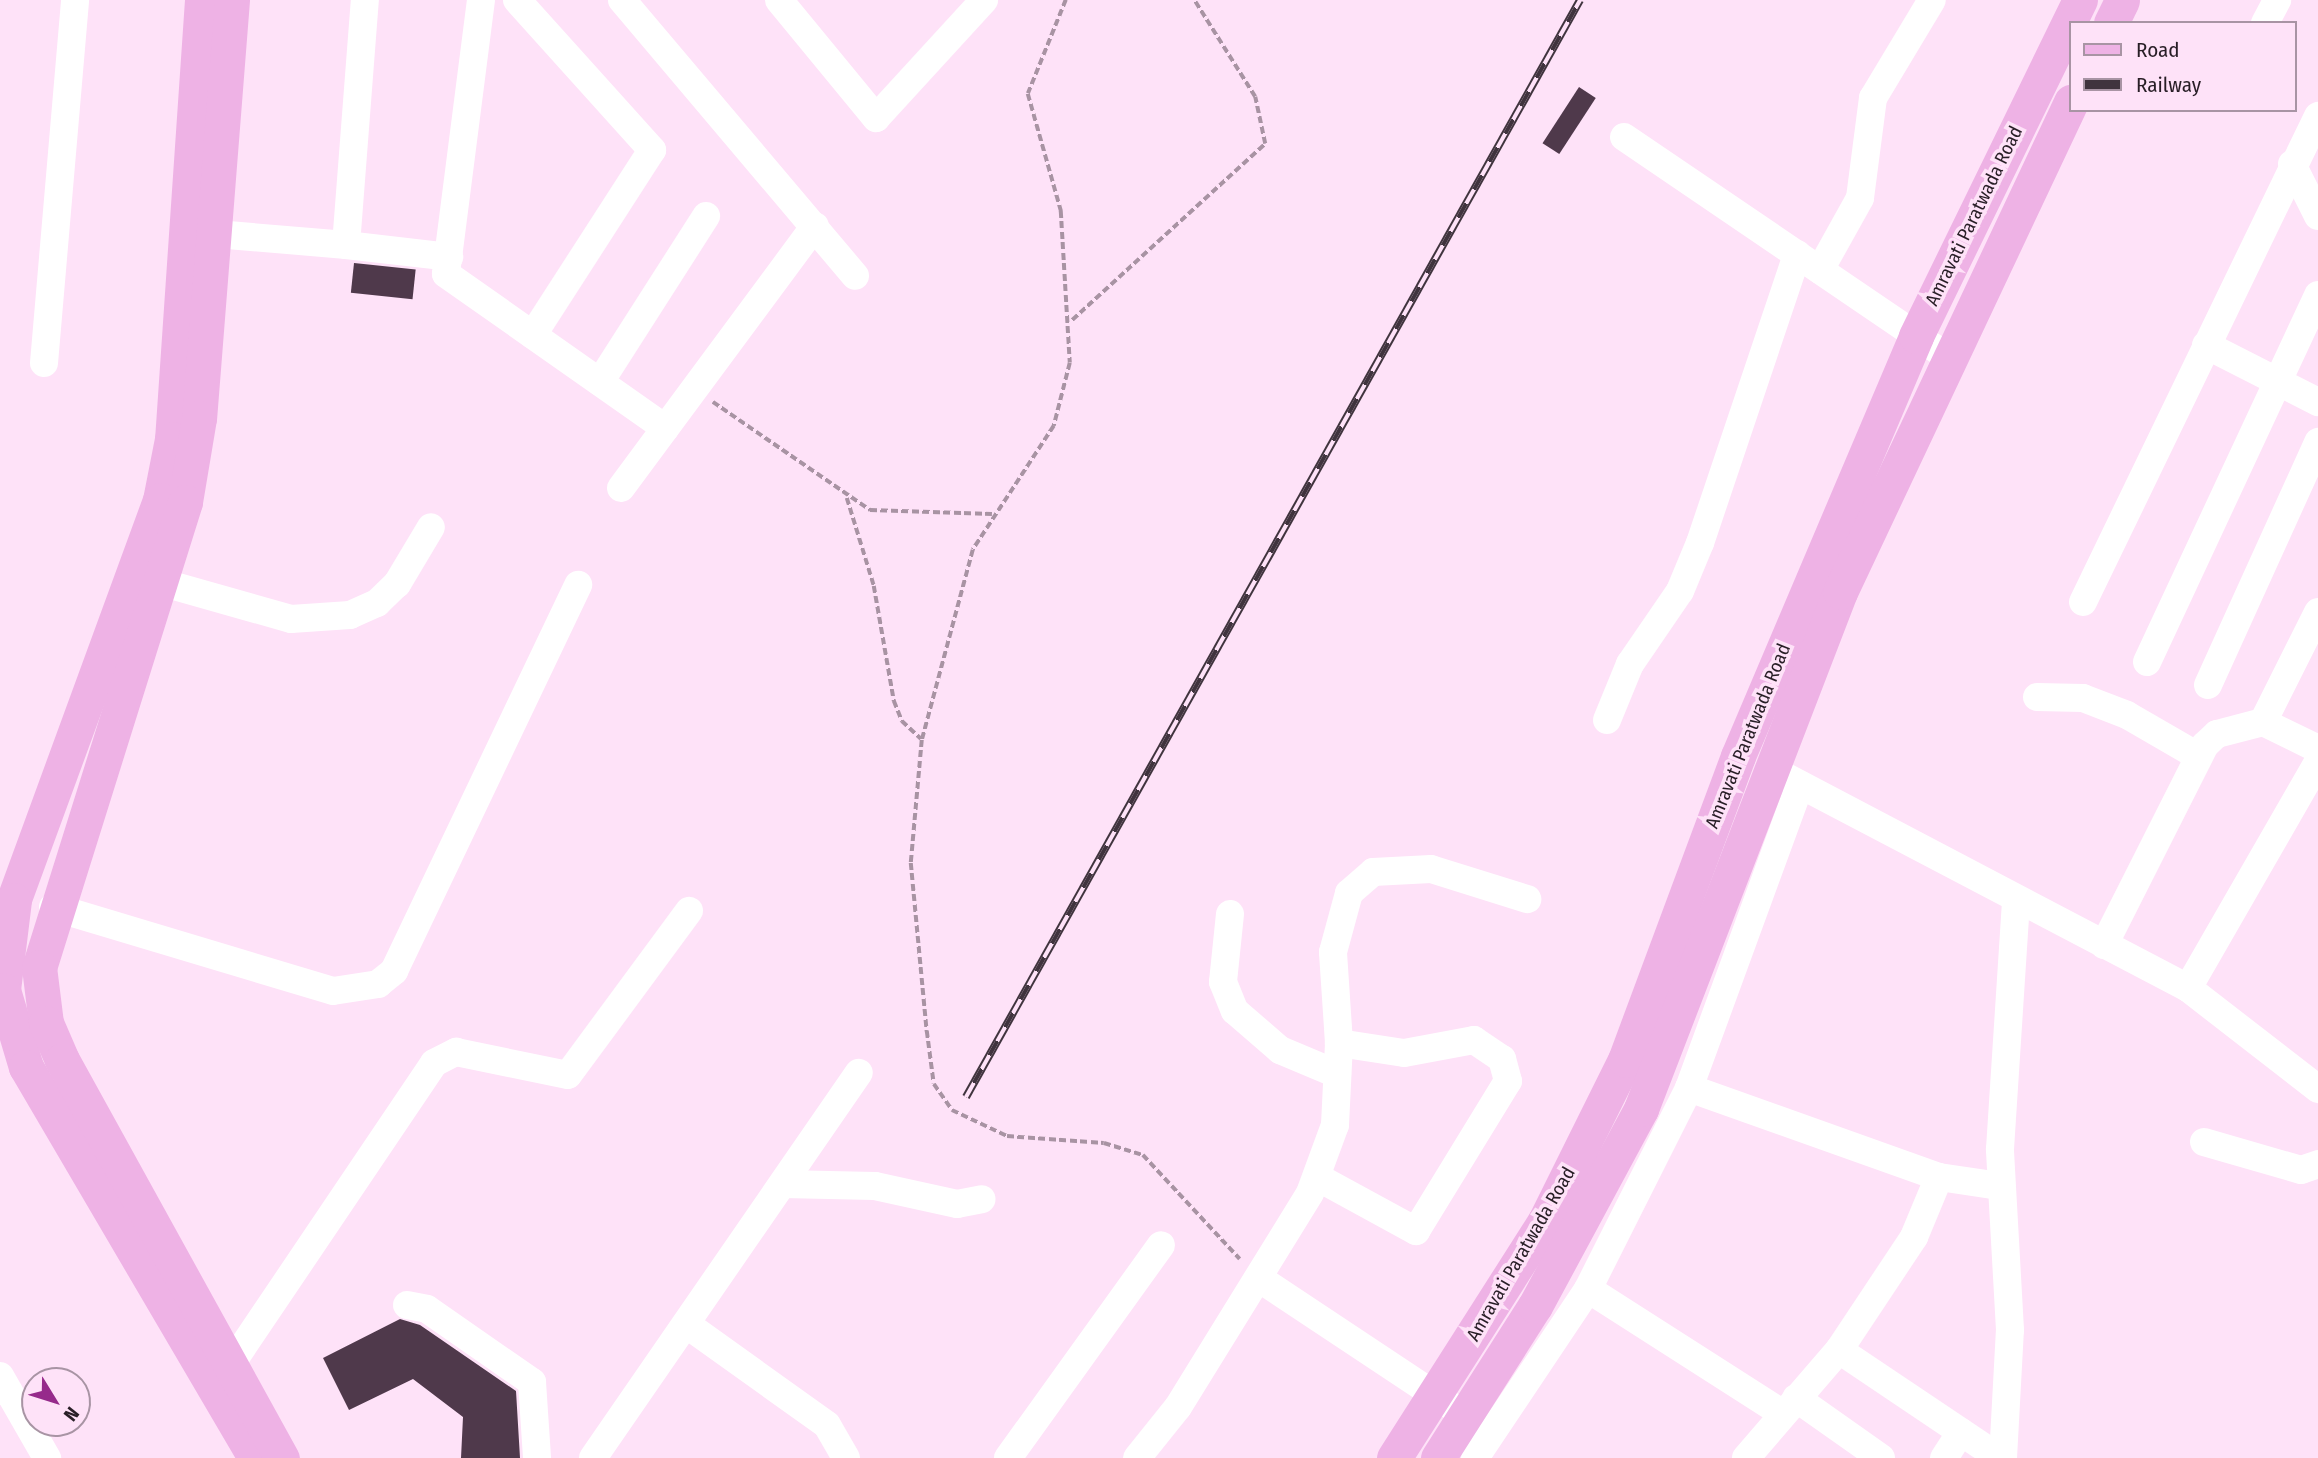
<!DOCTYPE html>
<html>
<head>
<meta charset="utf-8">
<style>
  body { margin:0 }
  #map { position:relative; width:2318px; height:1458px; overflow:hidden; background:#fee2f8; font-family:"Fira Sans Condensed",sans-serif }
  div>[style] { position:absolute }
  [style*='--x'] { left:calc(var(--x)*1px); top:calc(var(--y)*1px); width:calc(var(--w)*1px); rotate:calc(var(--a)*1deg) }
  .building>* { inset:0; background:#4f394b; transform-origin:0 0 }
  .path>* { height:3.5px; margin-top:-1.75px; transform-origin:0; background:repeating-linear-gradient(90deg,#a893a3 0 7px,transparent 0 10.5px) }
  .minor>* { height:28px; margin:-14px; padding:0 14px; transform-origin:14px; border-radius:14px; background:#fff }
  .major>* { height:35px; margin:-17.5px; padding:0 17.5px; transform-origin:17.5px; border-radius:17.5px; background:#eeb2e5 }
  .rail>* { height:8px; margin-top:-4px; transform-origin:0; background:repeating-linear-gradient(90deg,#fee2f8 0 16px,#40343e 0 32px); box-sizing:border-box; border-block:2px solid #40343e }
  span { translate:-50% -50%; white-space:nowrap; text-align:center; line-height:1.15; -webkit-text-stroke:7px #fee2f8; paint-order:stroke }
  .street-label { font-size:19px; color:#281e26 }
  .legend { position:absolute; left:2069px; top:21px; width:228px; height:91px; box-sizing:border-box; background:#fee2f8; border:2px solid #a894a4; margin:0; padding:9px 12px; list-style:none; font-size:21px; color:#281e26 }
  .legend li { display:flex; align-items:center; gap:14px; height:35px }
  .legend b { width:35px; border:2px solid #a894a4 }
  .north { position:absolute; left:21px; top:1367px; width:70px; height:70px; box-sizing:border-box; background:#fee2f8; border:2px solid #a894a4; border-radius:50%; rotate:128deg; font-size:19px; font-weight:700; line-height:28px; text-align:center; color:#281e26 }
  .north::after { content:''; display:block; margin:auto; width:24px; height:32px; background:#962a8b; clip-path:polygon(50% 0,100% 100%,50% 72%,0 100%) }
</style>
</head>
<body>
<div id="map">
  <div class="building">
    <i style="left:1579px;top:87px;width:20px;height:67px;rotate:33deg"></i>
    <i style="left:354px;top:263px;width:62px;height:30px;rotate:6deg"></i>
    <i style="clip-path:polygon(400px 1319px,420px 1325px,516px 1391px,520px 1458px,461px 1458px,463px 1417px,413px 1379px,349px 1410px,323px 1358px)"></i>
  </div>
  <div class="path">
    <i style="--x:1066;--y:0;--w:101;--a:112"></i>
    <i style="--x:1028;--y:94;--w:122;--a:74.2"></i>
    <i style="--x:1061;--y:211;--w:152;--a:86.6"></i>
    <i style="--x:1070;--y:363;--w:65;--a:104.3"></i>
    <i style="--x:1054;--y:426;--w:148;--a:123.2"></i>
    <i style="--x:973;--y:550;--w:197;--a:105"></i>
    <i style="--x:922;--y:740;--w:123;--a:95.1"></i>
    <i style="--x:911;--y:863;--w:169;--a:84.6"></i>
    <i style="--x:927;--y:1031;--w:53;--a:82.5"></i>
    <i style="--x:934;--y:1084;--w:32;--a:55"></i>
    <i style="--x:952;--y:1110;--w:61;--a:25.3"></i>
    <i style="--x:1007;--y:1136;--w:97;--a:4.1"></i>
    <i style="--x:1104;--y:1143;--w:41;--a:17.1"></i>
    <i style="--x:1143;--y:1155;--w:142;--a:47"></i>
    <i style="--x:1072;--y:320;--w:261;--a:-42.4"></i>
    <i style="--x:1265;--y:144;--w:48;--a:-102"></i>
    <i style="--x:1255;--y:97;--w:115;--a:-122.2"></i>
    <i style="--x:713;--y:402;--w:191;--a:34.5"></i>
    <i style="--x:870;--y:510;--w:122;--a:1.9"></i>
    <i style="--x:847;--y:498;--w:92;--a:72.9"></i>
    <i style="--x:874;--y:586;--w:117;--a:80.1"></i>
    <i style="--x:894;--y:701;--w:22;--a:68"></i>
    <i style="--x:902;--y:721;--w:26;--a:43"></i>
  </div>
  <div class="minor">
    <i style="--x:481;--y:0;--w:276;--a:97.3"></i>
    <i style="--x:446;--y:274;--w:268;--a:35.1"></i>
    <i style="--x:517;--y:0;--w:202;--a:48"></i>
    <i style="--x:652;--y:150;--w:220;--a:122.8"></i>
    <i style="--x:622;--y:0;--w:361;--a:49.8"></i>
    <i style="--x:779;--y:0;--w:153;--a:50.6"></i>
    <i style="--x:876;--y:118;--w:160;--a:-47.5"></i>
    <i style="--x:2265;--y:23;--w:26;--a:-62"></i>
    <i style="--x:1624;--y:137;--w:389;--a:34.2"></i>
    <i style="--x:2292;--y:164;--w:58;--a:63.4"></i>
    <i style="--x:192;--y:232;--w:155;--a:4.8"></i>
    <i style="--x:346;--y:245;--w:246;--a:-85.6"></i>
    <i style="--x:346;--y:245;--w:104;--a:6.6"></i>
    <i style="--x:1820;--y:270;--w:82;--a:-60.9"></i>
    <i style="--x:1860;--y:198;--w:101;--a:-82.6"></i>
    <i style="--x:1873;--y:98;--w:114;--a:-59"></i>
    <i style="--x:2206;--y:345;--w:126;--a:27"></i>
    <i style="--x:44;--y:363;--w:364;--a:-85.1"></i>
    <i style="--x:600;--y:382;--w:197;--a:-57.4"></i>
    <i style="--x:621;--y:488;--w:326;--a:-53.5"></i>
    <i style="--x:139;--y:576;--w:158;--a:15.8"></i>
    <i style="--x:291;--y:619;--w:59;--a:-3.9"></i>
    <i style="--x:350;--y:615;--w:30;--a:-24"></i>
    <i style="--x:377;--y:603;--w:28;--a:-44"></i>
    <i style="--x:397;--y:584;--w:66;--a:-59.2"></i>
    <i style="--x:2083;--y:602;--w:540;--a:-64.19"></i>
    <i style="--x:2147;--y:662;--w:405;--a:-65"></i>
    <i style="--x:2208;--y:685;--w:267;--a:-65.6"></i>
    <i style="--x:2037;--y:697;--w:46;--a:1.2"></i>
    <i style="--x:2083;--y:698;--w:47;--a:21.1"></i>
    <i style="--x:2127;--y:715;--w:82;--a:30"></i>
    <i style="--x:1607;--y:720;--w:61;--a:-67.7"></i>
    <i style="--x:1630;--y:664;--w:88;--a:-55.6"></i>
    <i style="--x:1680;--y:591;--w:52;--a:-67.4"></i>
    <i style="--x:1700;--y:543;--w:305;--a:-71.4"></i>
    <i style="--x:2263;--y:722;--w:123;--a:-63.4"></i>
    <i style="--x:1784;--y:776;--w:456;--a:27.7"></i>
    <i style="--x:2188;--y:988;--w:165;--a:37.8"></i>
    <i style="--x:53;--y:907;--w:292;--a:16.7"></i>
    <i style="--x:333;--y:991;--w:46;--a:-8.8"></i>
    <i style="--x:378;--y:984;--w:21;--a:-39"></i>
    <i style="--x:394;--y:971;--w:428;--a:-64.5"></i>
    <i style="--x:1230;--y:914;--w:68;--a:95.9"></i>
    <i style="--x:1223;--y:982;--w:31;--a:68"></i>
    <i style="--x:1235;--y:1011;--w:60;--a:40.9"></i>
    <i style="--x:1280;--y:1050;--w:62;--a:22.8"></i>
    <i style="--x:2104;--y:945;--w:224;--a:-63.2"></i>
    <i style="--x:2205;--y:745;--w:16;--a:-43"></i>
    <i style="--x:2217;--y:734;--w:48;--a:-14.6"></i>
    <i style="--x:2263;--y:722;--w:61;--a:26.1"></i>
    <i style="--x:2188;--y:988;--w:261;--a:-60.1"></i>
    <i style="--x:1689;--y:1088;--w:265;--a:19.6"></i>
    <i style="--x:1939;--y:1177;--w:62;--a:8.4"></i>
    <i style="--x:2204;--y:1142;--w:101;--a:16.1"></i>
    <i style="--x:2301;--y:1170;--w:18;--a:-19"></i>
    <i style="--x:1317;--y:1177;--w:113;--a:28.6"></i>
    <i style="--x:1416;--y:1231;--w:176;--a:-58.5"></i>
    <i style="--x:1508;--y:1081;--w:23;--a:-105"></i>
    <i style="--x:1502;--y:1059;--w:34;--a:-146"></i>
    <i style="--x:1474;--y:1040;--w:71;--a:169.5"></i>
    <i style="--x:1404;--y:1053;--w:66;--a:-171.3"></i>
    <i style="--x:783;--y:1184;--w:92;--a:1.2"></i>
    <i style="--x:875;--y:1186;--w:84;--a:12.4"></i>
    <i style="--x:957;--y:1204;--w:25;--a:-11"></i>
    <i style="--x:1260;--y:1279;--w:247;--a:33.6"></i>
    <i style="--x:1588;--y:1289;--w:230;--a:32.6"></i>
    <i style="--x:407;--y:1305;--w:20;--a:11"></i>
    <i style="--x:427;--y:1309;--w:128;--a:34.8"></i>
    <i style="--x:532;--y:1382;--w:76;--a:86.2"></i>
    <i style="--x:686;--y:1324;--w:173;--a:35.6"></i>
    <i style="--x:827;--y:1425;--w:38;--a:60"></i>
    <i style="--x:1839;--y:1350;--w:194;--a:33.9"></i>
    <i style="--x:0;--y:1376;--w:95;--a:60.2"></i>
    <i style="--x:221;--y:1379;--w:381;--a:-56"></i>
    <i style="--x:434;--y:1063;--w:25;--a:-27"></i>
    <i style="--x:456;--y:1052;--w:114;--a:11.6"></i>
    <i style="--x:568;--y:1075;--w:204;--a:-53.6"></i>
    <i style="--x:1796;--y:1398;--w:104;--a:35.2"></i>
    <i style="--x:593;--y:1458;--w:468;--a:-55.4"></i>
    <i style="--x:1008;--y:1458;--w:262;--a:-54.3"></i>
    <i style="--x:1137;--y:1458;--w:65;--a:-51.2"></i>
    <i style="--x:1178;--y:1407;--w:251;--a:-58.3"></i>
    <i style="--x:1310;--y:1193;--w:72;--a:-69.8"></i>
    <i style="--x:1335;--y:1125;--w:82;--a:-87.2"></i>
    <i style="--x:1339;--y:1043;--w:91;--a:-93.8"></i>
    <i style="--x:1333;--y:952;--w:61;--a:-74.8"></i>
    <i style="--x:1349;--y:893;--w:32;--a:-41"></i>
    <i style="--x:1373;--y:872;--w:58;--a:-3"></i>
    <i style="--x:1431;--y:869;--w:101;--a:17.4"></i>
    <i style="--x:1475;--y:1458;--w:203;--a:-56.2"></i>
    <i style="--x:1588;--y:1289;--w:225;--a:-63.3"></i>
    <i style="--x:1689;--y:1088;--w:323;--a:-69.9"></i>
    <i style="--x:1746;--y:1458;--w:143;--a:-49.3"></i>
    <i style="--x:1839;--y:1350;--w:136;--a:-56.4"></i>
    <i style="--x:1914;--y:1237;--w:65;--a:-67.4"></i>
    <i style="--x:1944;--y:1458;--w:31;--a:-57"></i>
    <i style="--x:2003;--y:1458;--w:128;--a:-86.9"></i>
    <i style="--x:2010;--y:1330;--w:181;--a:-93.2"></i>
    <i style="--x:2000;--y:1149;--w:250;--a:-86.3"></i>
  </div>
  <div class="major">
    <i style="--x:202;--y:0;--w:440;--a:93.9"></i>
    <i style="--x:172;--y:439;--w:62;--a:101.1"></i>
    <i style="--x:160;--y:500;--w:426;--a:110.1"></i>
    <i style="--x:14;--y:900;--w:91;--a:97"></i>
    <i style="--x:3;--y:990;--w:80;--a:73.4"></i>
    <i style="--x:26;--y:1067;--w:453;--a:59.6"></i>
    <i style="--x:232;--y:0;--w:419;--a:94.5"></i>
    <i style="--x:199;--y:418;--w:85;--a:99.5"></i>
    <i style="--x:185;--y:502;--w:487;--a:107.4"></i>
    <i style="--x:39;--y:967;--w:56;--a:82.9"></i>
    <i style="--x:46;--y:1023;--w:40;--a:66.6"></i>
    <i style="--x:62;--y:1060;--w:455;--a:61.1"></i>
    <i style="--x:2111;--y:23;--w:25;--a:-64"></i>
    <i style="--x:1394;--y:1458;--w:281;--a:-57.5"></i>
    <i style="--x:1545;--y:1221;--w:180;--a:-63.6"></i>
    <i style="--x:1625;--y:1060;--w:324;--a:-69.6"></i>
    <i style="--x:1738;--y:756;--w:456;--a:-67"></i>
    <i style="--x:1916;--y:336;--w:374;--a:-64"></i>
    <i style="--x:1438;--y:1458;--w:180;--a:-57.5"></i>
    <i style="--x:1535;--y:1306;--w:224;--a:-61.7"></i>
    <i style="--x:1641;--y:1109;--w:554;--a:-68.95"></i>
    <i style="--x:1840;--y:592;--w:542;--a:-64.76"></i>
  </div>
  <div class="rail">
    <i style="--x:966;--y:1097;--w:1257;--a:-60.76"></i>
  </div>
  <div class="street-label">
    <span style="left:1974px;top:216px;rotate:-64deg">Amravati Paratwada Road</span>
    <span style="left:1748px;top:736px;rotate:-68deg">Amravati Paratwada Road</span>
    <span style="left:1521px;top:1254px;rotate:-60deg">Amravati Paratwada Road</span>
  </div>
  <ul class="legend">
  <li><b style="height:9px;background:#eeb2e5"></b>Road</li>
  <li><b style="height:9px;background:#40343e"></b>Railway</li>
  </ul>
  <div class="north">N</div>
</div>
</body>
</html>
